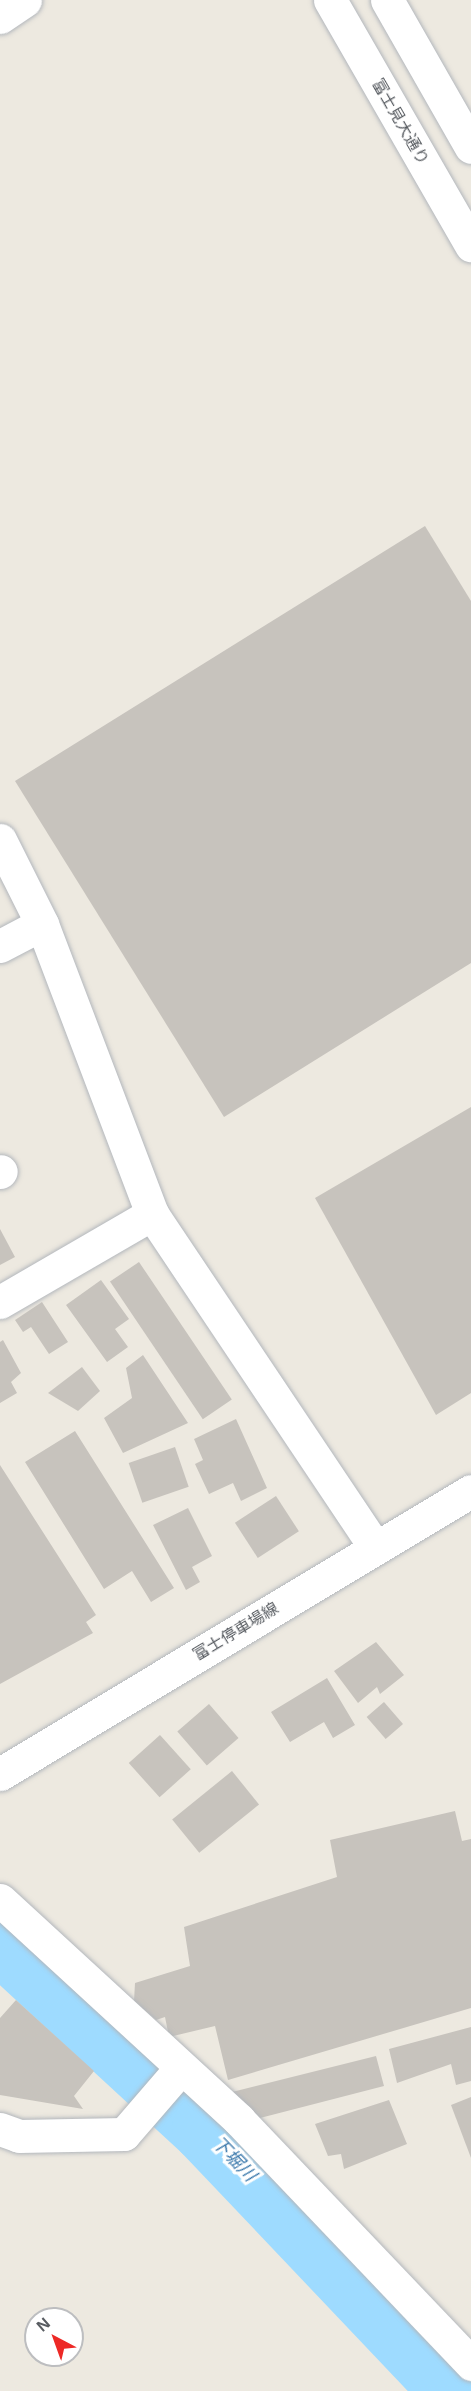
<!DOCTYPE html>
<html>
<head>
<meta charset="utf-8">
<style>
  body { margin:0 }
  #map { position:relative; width:471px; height:2391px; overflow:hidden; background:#ede9e0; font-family:Helvetica,"Noto Sans JP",sans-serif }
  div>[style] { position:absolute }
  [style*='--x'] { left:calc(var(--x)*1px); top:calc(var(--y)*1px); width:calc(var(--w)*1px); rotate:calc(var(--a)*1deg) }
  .river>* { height:68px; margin:-34px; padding:0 34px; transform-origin:34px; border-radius:34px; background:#9edbff }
  .building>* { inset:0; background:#c7c3bd; transform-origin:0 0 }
  .roads { filter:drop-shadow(0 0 2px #b3b7bc) drop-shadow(0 0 2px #b3b7bc) }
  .street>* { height:33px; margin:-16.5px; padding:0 16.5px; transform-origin:16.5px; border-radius:16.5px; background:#fff }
  .secondary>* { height:33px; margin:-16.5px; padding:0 16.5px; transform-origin:16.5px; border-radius:16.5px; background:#fff }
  span { translate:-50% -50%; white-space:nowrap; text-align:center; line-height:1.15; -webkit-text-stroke:6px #fff; paint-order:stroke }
  .street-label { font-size:16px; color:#595d62 }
  .water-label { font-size:18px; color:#3776aa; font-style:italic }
  .north { position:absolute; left:24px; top:2307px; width:60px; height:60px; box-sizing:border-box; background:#fff; border:2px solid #bdbec0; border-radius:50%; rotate:319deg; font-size:16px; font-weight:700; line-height:24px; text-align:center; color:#595d62 }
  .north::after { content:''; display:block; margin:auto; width:21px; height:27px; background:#ed2926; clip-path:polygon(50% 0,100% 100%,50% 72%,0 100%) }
</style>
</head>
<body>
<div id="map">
  <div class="river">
    <i style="--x:0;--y:1939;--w:280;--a:42.7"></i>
    <i style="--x:206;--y:2129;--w:361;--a:46.5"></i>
  </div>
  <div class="building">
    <i style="clip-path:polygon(425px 526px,471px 601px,471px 963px,224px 1117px,15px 781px)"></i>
    <i style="clip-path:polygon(471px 1107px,471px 1393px,436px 1415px,315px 1198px)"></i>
    <i style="clip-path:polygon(0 1229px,15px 1257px,0 1265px)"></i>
    <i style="left:139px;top:1262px;width:166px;height:35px;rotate:56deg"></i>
    <i style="clip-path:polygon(101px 1280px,129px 1319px,115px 1329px,128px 1347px,107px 1362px,66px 1305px)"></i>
    <i style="clip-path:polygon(42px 1302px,68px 1342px,49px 1354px,31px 1327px,23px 1332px,15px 1320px)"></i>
    <i style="clip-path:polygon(3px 1340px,21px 1373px,11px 1382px,17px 1393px,0 1403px,0 1342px)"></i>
    <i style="clip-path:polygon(143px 1355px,188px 1423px,123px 1453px,104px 1418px,132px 1398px,126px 1368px)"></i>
    <i style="clip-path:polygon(82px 1367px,100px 1391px,78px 1411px,48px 1393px)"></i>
    <i style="clip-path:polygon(236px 1419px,267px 1488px,241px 1501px,233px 1483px,209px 1494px,195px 1464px,203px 1460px,194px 1439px)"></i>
    <i style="clip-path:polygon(75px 1431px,174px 1588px,151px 1602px,132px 1571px,104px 1589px,25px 1462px)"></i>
    <i style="left:175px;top:1447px;width:42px;height:49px;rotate:71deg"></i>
    <i style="clip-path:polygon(0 1465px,96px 1615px,86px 1622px,93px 1633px,0 1684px)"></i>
    <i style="left:276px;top:1496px;width:42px;height:49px;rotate:57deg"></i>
    <i style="clip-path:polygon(188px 1508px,212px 1556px,192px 1567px,200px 1582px,186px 1590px,153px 1525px)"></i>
    <i style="clip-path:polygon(376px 1642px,404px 1675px,380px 1694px,377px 1687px,358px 1703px,334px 1671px)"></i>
    <i style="clip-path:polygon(327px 1678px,355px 1725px,333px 1738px,324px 1722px,290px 1742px,271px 1712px)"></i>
    <i style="left:384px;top:1702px;width:29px;height:23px;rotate:49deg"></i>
    <i style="left:209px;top:1704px;width:45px;height:42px;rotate:49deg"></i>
    <i style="left:160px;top:1735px;width:46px;height:42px;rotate:48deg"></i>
    <i style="left:232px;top:1771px;width:43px;height:77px;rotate:51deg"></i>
    <i style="clip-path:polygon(455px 1811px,462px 1841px,471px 1839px,471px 2008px,228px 2080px,215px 2026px,169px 2037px,165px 2017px,156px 2020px,134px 2001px,135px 1983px,190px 1966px,184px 1927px,337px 1877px,330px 1840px)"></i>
    <i style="clip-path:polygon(16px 2000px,94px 2071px,74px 2096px,83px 2109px,0 2095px,0 2018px)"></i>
    <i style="clip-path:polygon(471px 2027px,471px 2081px,456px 2085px,451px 2064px,397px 2083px,389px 2049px)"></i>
    <i style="clip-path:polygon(376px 2056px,384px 2086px,260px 2118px,232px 2092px)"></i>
    <i style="clip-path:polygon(471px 2097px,471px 2158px,451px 2105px)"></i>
    <i style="clip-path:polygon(389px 2100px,407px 2144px,344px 2169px,341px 2154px,328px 2156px,315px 2124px)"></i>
  </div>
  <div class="roads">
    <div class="street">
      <i style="--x:0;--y:17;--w:30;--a:-34"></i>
      <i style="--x:0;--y:840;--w:94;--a:63.4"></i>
      <i style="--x:42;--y:924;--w:310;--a:69.2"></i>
      <i style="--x:152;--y:1214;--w:402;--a:56.2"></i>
      <i style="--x:0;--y:946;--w:47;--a:-27.6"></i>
      <i style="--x:0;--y:1172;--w:1;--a:-45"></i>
      <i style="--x:0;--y:1302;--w:176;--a:-30.1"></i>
      <i style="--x:0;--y:1900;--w:325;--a:42.6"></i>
      <i style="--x:239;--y:2120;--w:337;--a:46.4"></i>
      <i style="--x:0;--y:2129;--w:20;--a:20"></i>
      <i style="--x:19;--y:2136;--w:105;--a:-1.1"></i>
      <i style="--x:124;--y:2134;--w:87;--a:-49.2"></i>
    </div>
    <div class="secondary">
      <i style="--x:330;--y:0;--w:283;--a:60.1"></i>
      <i style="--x:387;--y:0;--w:169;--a:60.3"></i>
      <i style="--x:0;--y:1774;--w:549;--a:-31"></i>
    </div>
  </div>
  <div class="street-label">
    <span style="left:400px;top:122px;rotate:60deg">富士見大通り</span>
    <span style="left:236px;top:1632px;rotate:-31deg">富士停車場線</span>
  </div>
  <div class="water-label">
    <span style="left:234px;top:2159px;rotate:46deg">下堀川</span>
  </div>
  <div class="north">N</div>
</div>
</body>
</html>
